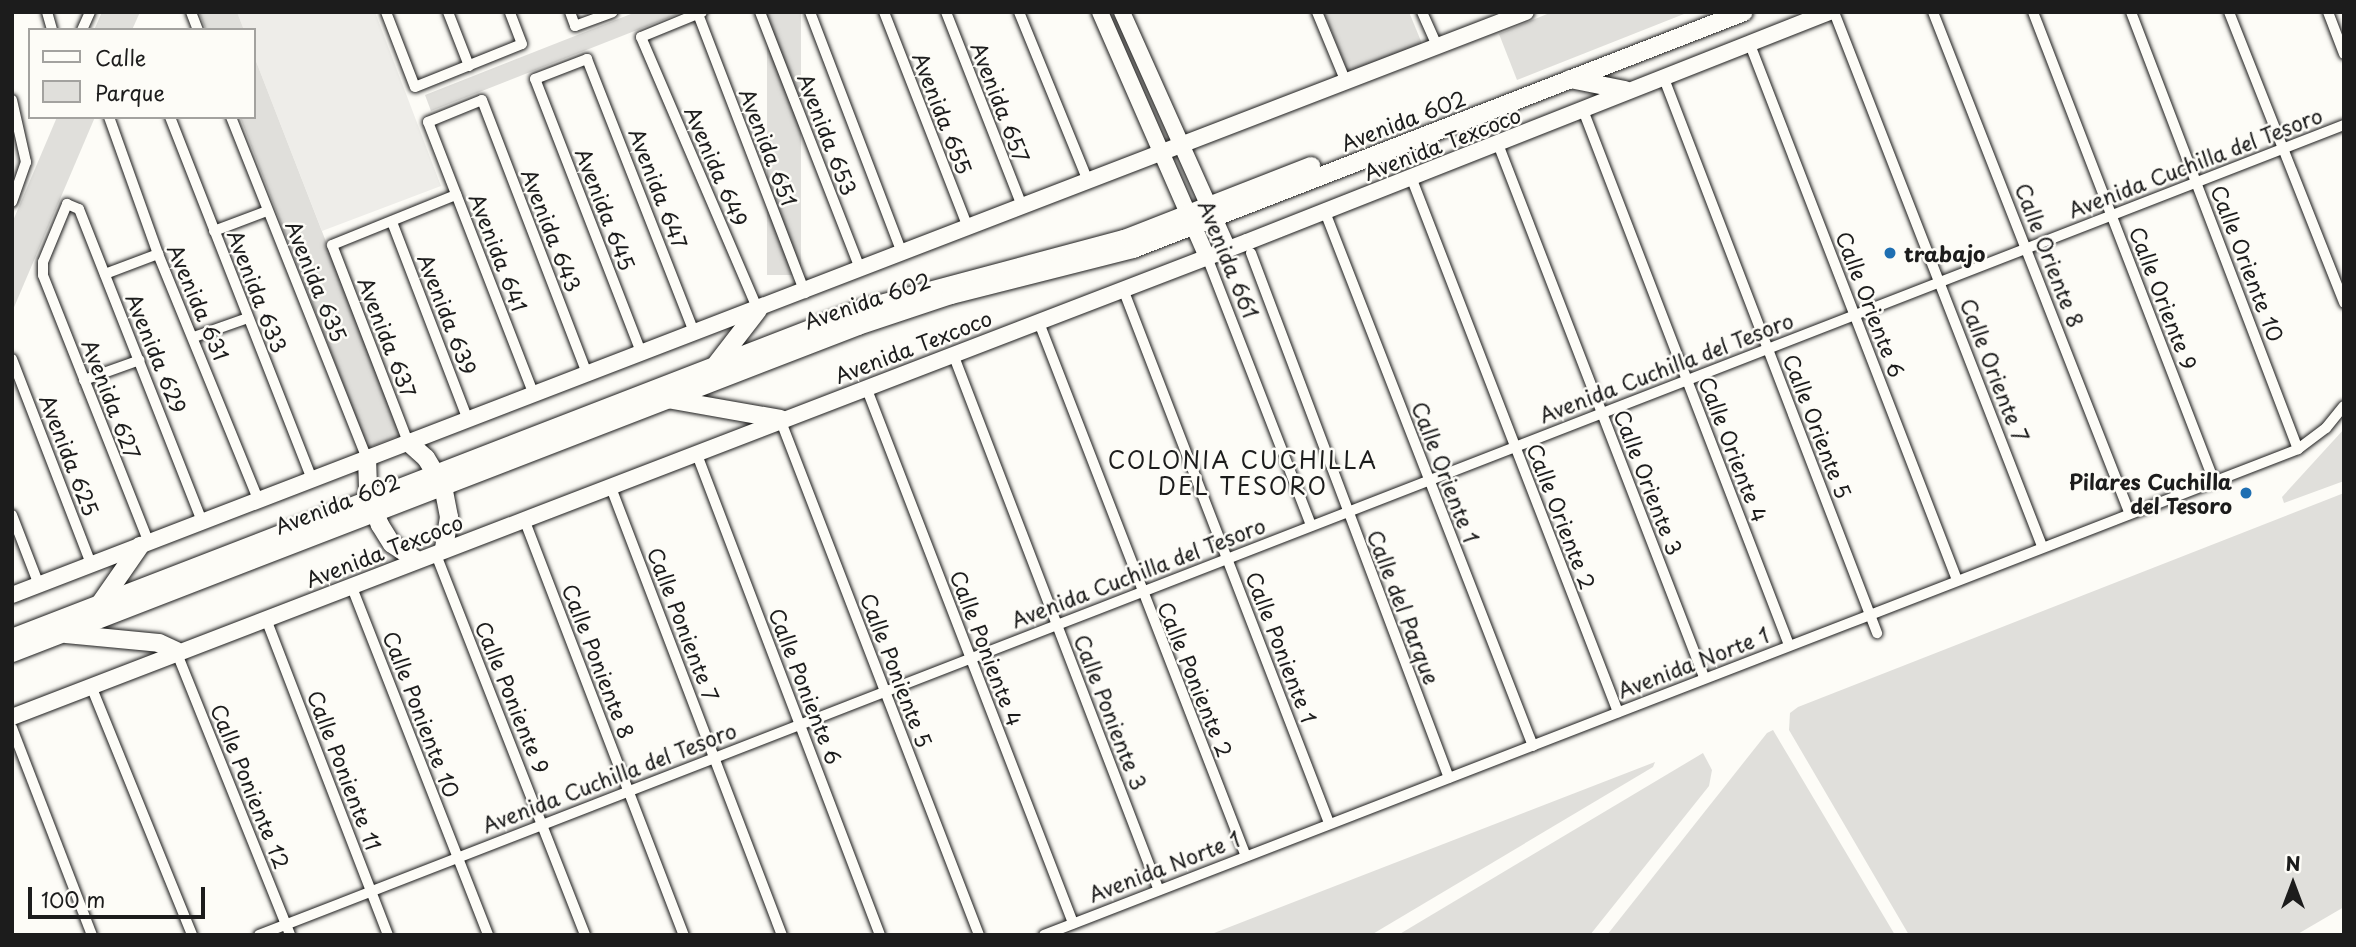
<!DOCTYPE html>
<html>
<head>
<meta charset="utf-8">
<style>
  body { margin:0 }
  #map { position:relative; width:2356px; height:947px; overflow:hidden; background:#fdfcf7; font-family:"Playpen Sans",sans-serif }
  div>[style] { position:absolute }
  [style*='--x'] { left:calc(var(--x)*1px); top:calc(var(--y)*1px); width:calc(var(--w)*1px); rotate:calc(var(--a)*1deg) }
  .built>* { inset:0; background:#eeede9 }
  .green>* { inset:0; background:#e0dfdb; transform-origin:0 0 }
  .roads { filter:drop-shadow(0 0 2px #1c1c1c) drop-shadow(0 0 2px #1c1c1c) }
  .street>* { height:10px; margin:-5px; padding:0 5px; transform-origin:5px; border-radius:5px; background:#fdfcf7 }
  .secondary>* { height:16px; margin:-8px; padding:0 8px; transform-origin:8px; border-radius:8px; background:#fdfcf7 }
  .primary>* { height:18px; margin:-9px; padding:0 9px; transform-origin:9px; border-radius:9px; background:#fdfcf7 }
  .dots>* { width:19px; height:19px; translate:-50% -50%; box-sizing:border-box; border:4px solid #fdfcf7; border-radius:50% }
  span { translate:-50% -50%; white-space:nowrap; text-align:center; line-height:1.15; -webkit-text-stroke:5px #fdfcf7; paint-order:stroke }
  .street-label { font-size:21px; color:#1c1c1c }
  .poi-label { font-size:21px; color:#1c1c1c; font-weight:700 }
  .left { translate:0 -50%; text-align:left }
  .right { translate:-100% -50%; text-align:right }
  .neighbourhood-label { font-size:23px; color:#1c1c1c; letter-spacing:2px }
  .frame { position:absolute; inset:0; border:14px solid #1c1c1c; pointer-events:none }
  .legend { position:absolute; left:28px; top:28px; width:228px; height:91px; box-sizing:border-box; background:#fdfcf7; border:2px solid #a3a29f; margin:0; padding:9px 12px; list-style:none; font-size:21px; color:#1c1c1c }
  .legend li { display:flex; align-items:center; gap:14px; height:35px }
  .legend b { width:35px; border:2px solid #a3a29f }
  .north { position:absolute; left:2258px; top:849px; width:70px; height:70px; -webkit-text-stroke:5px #fdfcf7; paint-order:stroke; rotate:0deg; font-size:19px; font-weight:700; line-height:28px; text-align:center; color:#1c1c1c }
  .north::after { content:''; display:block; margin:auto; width:24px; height:32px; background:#1c1c1c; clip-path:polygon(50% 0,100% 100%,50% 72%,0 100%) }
  .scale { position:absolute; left:28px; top:887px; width:177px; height:32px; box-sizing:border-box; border:4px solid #1c1c1c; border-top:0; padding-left:9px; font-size:21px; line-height:24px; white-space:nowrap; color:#1c1c1c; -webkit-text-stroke:5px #fdfcf7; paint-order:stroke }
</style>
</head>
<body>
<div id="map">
  <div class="built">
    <i style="clip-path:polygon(237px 12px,375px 12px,441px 186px,322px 231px,254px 56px,254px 30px,244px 30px)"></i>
  </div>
  <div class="green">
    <i style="clip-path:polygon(102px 12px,140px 12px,132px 30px,94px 30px)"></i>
    <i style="clip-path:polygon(199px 12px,237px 12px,244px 30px,206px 30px)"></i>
    <i style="clip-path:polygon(636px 12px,683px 12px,431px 111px,425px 95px)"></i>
    <i style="left:767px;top:12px;width:34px;height:263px"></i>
    <i style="clip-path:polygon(1324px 12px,1409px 12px,1423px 46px,1349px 75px)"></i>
    <i style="clip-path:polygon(1552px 12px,1689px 12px,1517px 80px,1499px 34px)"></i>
    <i style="clip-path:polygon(254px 56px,401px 435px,368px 448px,240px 117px,254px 117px)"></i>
    <i style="clip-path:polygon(57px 117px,95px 117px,12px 312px,12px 223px)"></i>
    <i style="clip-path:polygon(2344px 429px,2344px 481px,2284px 503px,2282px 497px)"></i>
    <i style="clip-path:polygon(2344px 493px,2344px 907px,2296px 935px,1909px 935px,1789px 730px,1790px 713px,1798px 707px)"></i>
    <i style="clip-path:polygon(1773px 730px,1895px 935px,1607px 935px,1767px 733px)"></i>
    <i style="clip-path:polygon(1703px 753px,1712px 770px,1709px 786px,1590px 935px,1398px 935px)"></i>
    <i style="clip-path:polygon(1655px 762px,1653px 767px,1371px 935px,1209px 935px)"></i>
  </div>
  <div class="roads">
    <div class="street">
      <i style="--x:47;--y:12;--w:19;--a:74"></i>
      <i style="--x:191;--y:12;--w:19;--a:69"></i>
      <i style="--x:386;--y:12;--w:80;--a:68.9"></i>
      <i style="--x:415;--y:87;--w:115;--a:-21.9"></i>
      <i style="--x:522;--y:44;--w:34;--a:-111"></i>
      <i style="--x:448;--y:12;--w:58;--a:68.7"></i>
      <i style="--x:570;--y:12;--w:15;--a:70"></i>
      <i style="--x:575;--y:26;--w:40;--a:-20.2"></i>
      <i style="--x:702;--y:12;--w:66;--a:157.7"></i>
      <i style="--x:641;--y:37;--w:297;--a:66.8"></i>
      <i style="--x:760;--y:12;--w:276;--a:68.7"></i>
      <i style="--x:810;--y:12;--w:258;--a:69.1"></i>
      <i style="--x:884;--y:12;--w:231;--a:68.7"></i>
      <i style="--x:946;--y:12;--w:208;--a:68.6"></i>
      <i style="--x:1019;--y:12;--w:183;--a:67.8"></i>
      <i style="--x:1317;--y:12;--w:76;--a:67.5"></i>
      <i style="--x:1422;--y:12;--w:36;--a:66"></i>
      <i style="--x:1834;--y:12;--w:573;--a:68.72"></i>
      <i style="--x:1933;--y:12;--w:537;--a:68.59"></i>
      <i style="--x:2033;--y:12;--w:503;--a:68.9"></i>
      <i style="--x:2131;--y:12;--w:468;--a:69.1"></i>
      <i style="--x:2229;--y:12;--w:313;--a:68.4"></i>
      <i style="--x:2328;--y:12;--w:45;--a:69.1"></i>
      <i style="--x:698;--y:14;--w:299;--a:69"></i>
      <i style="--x:82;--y:30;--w:20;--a:-66"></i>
      <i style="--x:1749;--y:42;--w:577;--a:68.86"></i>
      <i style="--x:1663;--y:76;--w:597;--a:68.98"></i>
      <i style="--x:12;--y:100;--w:64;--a:77.3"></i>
      <i style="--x:26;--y:162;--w:42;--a:109.3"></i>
      <i style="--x:1583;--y:110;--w:573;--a:68.94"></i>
      <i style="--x:109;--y:117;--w:145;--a:70.3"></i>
      <i style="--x:158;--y:254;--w:265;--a:67.8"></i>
      <i style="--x:170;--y:117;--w:389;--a:68.6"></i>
      <i style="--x:231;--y:117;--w:367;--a:68.3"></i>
      <i style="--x:1498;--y:144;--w:571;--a:68.87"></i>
      <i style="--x:1411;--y:177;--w:574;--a:68.85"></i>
      <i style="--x:1325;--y:212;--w:573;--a:68.72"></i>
      <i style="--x:392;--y:222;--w:212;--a:69"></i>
      <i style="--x:214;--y:231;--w:57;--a:-20.7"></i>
      <i style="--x:1251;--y:253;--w:561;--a:69.34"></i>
      <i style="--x:1207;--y:257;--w:287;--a:68.8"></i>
      <i style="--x:105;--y:274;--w:57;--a:-20.7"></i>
      <i style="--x:1123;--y:289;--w:572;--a:68.9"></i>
      <i style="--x:1038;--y:320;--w:573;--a:68.81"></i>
      <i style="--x:194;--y:337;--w:57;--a:-19.4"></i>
      <i style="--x:641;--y:352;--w:293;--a:-111.2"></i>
      <i style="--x:535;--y:79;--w:56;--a:-21"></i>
      <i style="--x:587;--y:59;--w:293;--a:68.6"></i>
      <i style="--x:953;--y:354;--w:572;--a:69"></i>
      <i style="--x:12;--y:359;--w:220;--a:68.9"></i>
      <i style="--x:84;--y:380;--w:59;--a:-19.7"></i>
      <i style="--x:866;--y:387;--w:575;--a:68.88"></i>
      <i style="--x:534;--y:395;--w:293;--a:-111.2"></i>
      <i style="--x:428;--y:122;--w:58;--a:-22.2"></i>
      <i style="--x:482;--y:100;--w:293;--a:69"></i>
      <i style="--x:780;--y:419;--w:553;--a:68.91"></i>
      <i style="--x:408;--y:442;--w:211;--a:-111.1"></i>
      <i style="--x:332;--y:245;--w:134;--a:-22"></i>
      <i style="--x:696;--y:452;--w:517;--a:69.15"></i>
      <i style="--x:610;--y:485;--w:482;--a:69.1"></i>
      <i style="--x:12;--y:515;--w:75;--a:68.9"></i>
      <i style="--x:524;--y:519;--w:446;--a:69"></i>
      <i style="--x:149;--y:543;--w:288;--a:-111.6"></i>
      <i style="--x:43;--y:275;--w:13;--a:-90"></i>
      <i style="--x:43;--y:262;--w:63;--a:-67.5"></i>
      <i style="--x:67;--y:204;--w:13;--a:23"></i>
      <i style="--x:79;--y:209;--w:336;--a:68.5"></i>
      <i style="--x:435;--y:552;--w:411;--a:68.6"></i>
      <i style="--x:351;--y:585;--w:376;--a:68.6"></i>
      <i style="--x:266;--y:619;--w:339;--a:68.9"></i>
      <i style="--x:176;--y:651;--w:306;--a:68.1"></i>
      <i style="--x:91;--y:686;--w:269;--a:67.9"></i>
      <i style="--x:12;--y:728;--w:222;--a:68.9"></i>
      <i style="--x:259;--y:935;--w:2237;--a:-21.23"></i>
      <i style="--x:1044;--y:935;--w:1345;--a:-21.18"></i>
      <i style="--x:2298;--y:449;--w:35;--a:-37"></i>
      <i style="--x:2326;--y:428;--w:28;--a:-51"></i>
    </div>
    <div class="secondary">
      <i style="--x:1100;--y:12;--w:267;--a:66.4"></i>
      <i style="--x:1122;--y:12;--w:260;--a:65.9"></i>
      <i style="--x:12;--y:595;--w:1622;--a:-21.06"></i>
      <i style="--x:12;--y:717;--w:1323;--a:-21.04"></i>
      <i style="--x:1247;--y:242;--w:626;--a:-21.56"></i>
    </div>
    <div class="primary">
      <i style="--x:1570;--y:79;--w:56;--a:11.3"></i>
      <i style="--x:717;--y:363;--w:67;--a:-52.3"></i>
      <i style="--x:667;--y:399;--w:115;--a:10"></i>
      <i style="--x:408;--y:442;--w:24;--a:42"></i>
      <i style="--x:426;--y:458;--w:33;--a:59"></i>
      <i style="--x:443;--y:486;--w:32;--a:79"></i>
      <i style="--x:449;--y:517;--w:31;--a:99"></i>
      <i style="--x:367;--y:458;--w:36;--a:88"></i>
      <i style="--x:368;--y:494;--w:33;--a:69"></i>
      <i style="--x:380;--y:525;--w:22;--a:58"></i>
      <i style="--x:392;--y:544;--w:27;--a:33"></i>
      <i style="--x:99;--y:605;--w:72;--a:-55.2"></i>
      <i style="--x:66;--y:634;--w:93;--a:5.5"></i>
      <i style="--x:159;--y:643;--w:19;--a:25"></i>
      <i style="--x:12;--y:638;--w:911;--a:-21.16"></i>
      <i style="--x:862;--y:309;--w:271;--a:-15"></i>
      <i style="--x:1124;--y:239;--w:201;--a:-21.3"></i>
      <i style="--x:12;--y:653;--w:907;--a:-21.13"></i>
      <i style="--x:858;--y:326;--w:98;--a:-18.4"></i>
      <i style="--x:951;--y:295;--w:188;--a:-14.2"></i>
      <i style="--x:1133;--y:249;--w:655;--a:-21.2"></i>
    </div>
  </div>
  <div class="dots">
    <i style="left:1890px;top:253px;background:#1f6fb2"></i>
    <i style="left:2246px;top:493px;background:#1f6fb2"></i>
  </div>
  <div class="street-label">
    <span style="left:1001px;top:102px;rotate:69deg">Avenida 657</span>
    <span style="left:943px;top:113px;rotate:69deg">Avenida 655</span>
    <span style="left:1403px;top:120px;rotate:-21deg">Avenida 602</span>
    <span style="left:828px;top:134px;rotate:69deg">Avenida 653</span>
    <span style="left:1442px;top:143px;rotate:-21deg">Avenida Texcoco</span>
    <span style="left:769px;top:147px;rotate:69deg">Avenida 651</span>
    <span style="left:2195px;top:162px;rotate:-21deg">Avenida Cuchilla del Tesoro</span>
    <span style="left:717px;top:166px;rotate:67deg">Avenida 649</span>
    <span style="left:659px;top:188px;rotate:69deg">Avenida 647</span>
    <span style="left:606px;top:209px;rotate:69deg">Avenida 645</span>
    <span style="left:552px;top:230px;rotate:69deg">Avenida 643</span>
    <span style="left:499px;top:252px;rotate:69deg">Avenida 641</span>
    <span style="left:2050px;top:255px;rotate:69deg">Calle Oriente 8</span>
    <span style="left:1229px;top:259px;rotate:68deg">Avenida 661</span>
    <span style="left:2248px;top:263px;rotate:69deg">Calle Oriente 10</span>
    <span style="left:317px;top:281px;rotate:68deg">Avenida 635</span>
    <span style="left:258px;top:291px;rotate:69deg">Avenida 633</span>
    <span style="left:2164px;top:298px;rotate:69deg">Calle Oriente 9</span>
    <span style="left:867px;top:300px;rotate:-19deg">Avenida 602</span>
    <span style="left:199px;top:302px;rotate:67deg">Avenida 631</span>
    <span style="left:1871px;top:304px;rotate:69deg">Calle Oriente 6</span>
    <span style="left:448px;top:314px;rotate:69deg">Avenida 639</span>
    <span style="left:388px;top:337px;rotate:69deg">Avenida 637</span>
    <span style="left:913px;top:346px;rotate:-21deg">Avenida Texcoco</span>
    <span style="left:157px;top:353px;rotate:68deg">Avenida 629</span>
    <span style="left:1666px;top:367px;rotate:-21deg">Avenida Cuchilla del Tesoro</span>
    <span style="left:1995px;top:370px;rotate:69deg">Calle Oriente 7</span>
    <span style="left:112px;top:399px;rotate:69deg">Avenida 627</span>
    <span style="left:1818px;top:426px;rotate:69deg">Calle Oriente 5</span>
    <span style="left:1734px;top:449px;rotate:69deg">Calle Oriente 4</span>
    <span style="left:70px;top:455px;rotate:69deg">Avenida 625</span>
    <span style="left:1446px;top:472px;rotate:69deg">Calle Oriente 1</span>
    <span style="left:1649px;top:482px;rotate:69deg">Calle Oriente 3</span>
    <span style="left:337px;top:503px;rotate:-21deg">Avenida 602</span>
    <span style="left:1562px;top:516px;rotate:69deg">Calle Oriente 2</span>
    <span style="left:384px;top:550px;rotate:-21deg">Avenida Texcoco</span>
    <span style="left:1138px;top:572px;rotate:-21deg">Avenida Cuchilla del Tesoro</span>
    <span style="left:1404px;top:607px;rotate:69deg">Calle del Parque</span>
    <span style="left:684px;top:624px;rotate:69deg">Calle Poniente 7</span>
    <span style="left:1282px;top:647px;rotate:69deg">Calle Poniente 1</span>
    <span style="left:987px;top:648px;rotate:69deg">Calle Poniente 4</span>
    <span style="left:599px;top:661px;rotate:69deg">Calle Poniente 8</span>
    <span style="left:1693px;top:662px;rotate:-21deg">Avenida Norte 1</span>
    <span style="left:897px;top:670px;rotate:69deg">Calle Poniente 5</span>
    <span style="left:1196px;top:679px;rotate:68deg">Calle Poniente 2</span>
    <span style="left:806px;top:686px;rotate:69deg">Calle Poniente 6</span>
    <span style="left:513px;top:697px;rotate:68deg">Calle Poniente 9</span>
    <span style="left:1111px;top:712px;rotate:69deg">Calle Poniente 3</span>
    <span style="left:422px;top:714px;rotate:69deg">Calle Poniente 10</span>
    <span style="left:345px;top:770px;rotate:69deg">Calle Poniente 11</span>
    <span style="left:609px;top:777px;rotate:-21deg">Avenida Cuchilla del Tesoro</span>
    <span style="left:251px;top:786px;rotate:68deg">Calle Poniente 12</span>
    <span style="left:1164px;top:866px;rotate:-21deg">Avenida Norte 1</span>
  </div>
  <div class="poi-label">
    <span class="left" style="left:1904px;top:253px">trabajo</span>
    <span class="right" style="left:2232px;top:493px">Pilares Cuchilla<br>del Tesoro</span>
  </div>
  <div class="neighbourhood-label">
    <span style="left:1243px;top:473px">COLONIA CUCHILLA<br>DEL TESORO</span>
  </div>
  <div class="frame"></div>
  <ul class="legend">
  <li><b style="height:9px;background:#fdfcf7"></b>Calle</li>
  <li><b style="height:19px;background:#e0dfdb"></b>Parque</li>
  </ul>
  <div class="north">N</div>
  <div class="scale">100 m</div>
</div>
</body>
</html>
